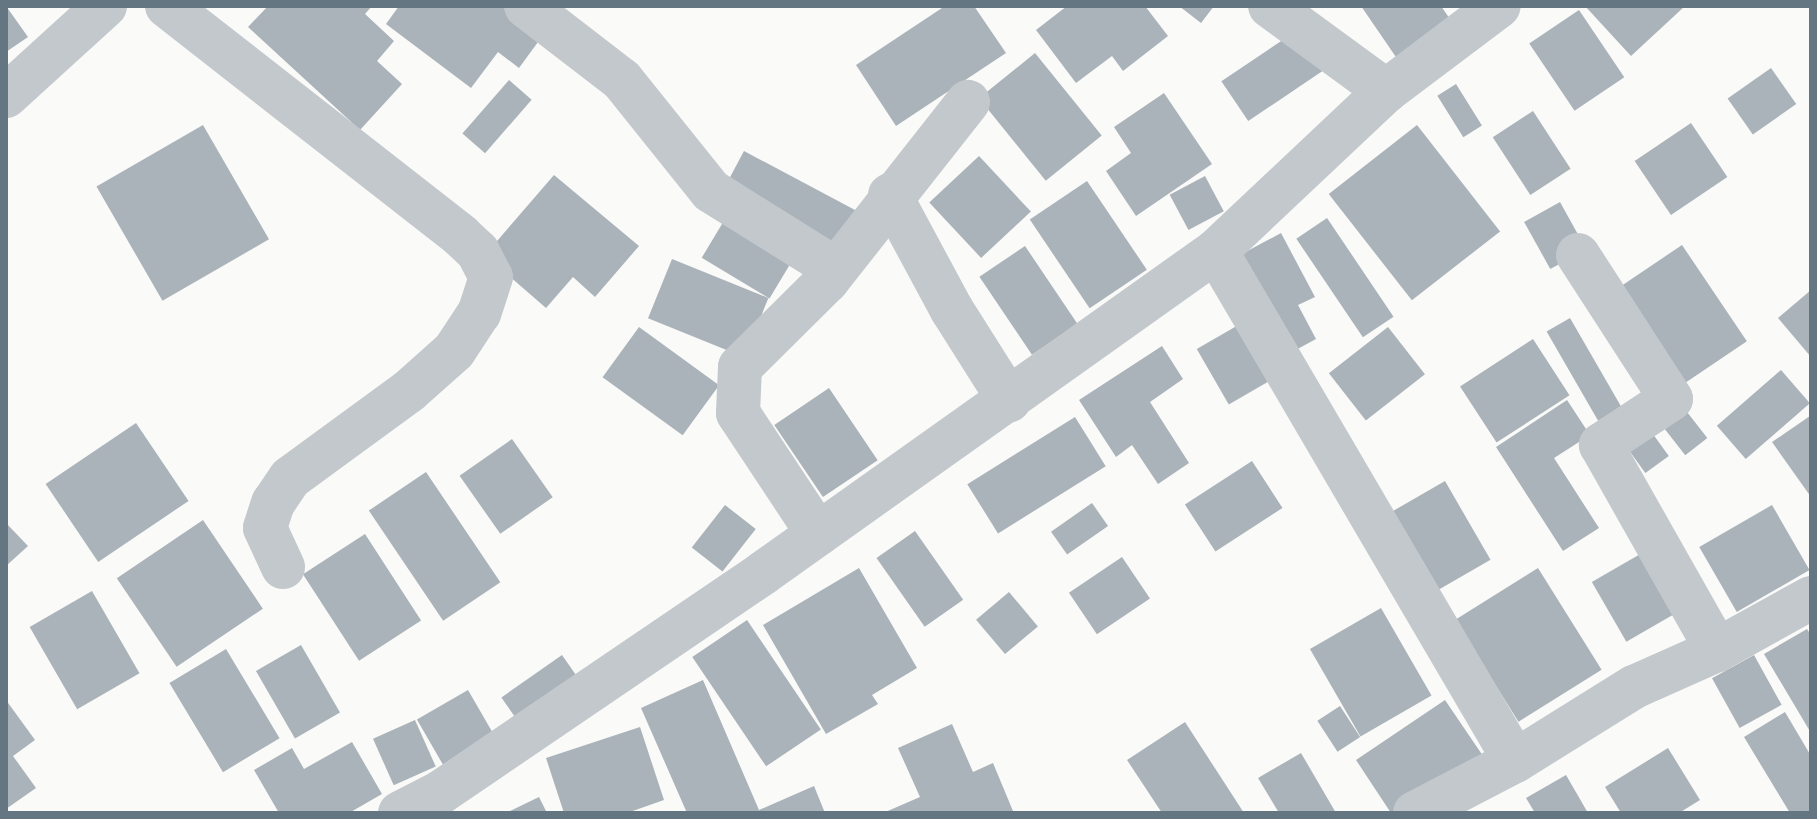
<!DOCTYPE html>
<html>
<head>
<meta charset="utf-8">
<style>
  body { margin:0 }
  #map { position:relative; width:1817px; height:819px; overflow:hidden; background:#fafaf8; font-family:Commissioner,sans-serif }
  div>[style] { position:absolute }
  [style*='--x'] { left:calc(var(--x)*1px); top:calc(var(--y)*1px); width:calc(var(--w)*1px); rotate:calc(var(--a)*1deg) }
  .building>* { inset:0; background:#aab3b9; transform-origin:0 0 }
  .street>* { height:44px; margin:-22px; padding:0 22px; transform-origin:22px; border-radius:22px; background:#c3c8cc }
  span { translate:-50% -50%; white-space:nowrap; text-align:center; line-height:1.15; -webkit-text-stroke:8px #fff; paint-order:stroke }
  .frame { position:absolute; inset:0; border:8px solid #657683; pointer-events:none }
</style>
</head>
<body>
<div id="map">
  <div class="building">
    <i style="clip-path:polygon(6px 6px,28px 37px,6px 52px)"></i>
    <i style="clip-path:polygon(268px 6px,372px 6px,365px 14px,394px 41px,377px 61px,402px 84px,360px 130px,248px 27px)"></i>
    <i style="clip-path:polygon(399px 6px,521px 6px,549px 27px,519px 68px,498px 52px,471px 88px,386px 24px)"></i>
    <i style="clip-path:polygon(945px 6px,974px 6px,1006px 53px,896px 126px,856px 65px)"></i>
    <i style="clip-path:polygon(1067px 6px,1145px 6px,1168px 36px,1123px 71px,1112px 56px,1076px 83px,1036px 30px)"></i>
    <i style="clip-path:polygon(1179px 6px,1214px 6px,1201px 23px)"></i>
    <i style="clip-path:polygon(1361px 6px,1441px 6px,1452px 22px,1398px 60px)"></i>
    <i style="clip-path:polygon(1585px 6px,1685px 6px,1631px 56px)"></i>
    <i style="left:1579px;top:10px;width:81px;height:60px;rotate:56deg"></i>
    <i style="left:1296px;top:31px;width:48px;height:90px;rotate:56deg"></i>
    <i style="left:1035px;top:53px;width:106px;height:72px;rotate:51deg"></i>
    <i style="left:1771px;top:68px;width:44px;height:53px;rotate:55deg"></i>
    <i style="left:509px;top:80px;width:30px;height:71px;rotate:41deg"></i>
    <i style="left:1456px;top:84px;width:49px;height:22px;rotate:58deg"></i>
    <i style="clip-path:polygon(1164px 93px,1212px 164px,1136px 216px,1106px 171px,1131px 153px,1114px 127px)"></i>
    <i style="left:1533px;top:111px;width:69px;height:48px;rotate:57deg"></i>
    <i style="left:1691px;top:123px;width:65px;height:68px;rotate:56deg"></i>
    <i style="left:203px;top:125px;width:132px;height:123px;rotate:60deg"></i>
    <i style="left:1417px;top:125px;width:135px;height:112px;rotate:52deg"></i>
    <i style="left:744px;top:151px;width:130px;height:44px;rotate:28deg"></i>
    <i style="left:979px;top:156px;width:76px;height:68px;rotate:47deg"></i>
    <i style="clip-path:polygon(554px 175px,639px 246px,595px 297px,573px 277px,546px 308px,485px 255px)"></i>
    <i style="left:1205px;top:176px;width:40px;height:40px;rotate:62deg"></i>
    <i style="left:1087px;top:181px;width:107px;height:69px;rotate:56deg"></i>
    <i style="left:1560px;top:202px;width:54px;height:41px;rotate:61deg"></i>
    <i style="left:728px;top:214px;width:79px;height:51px;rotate:31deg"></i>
    <i style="left:1327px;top:218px;width:119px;height:37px;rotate:56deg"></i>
    <i style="clip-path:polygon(1281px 233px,1315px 297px,1298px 305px,1316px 339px,1292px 352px,1240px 255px)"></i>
    <i style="left:1682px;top:245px;width:116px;height:80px;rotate:56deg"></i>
    <i style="left:1025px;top:246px;width:94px;height:55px;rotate:56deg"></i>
    <i style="left:672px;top:259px;width:104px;height:64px;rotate:22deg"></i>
    <i style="clip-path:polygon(1811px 290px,1811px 357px,1778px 318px)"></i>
    <i style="left:1570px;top:318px;width:103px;height:27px;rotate:60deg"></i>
    <i style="left:1247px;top:320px;width:64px;height:58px;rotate:60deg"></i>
    <i style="left:639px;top:327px;width:99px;height:62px;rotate:36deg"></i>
    <i style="left:1388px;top:327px;width:60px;height:75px;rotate:52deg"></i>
    <i style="left:1533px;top:339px;width:67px;height:87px;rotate:57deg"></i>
    <i style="clip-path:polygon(1162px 346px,1183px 379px,1150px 402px,1189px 463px,1158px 484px,1132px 445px,1116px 457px,1079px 400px)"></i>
    <i style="left:1781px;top:370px;width:44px;height:85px;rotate:49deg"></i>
    <i style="left:829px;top:388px;width:87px;height:66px;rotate:56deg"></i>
    <i style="clip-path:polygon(1567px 400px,1590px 435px,1554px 458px,1599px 528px,1563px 551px,1496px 447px)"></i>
    <i style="left:1687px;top:412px;width:33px;height:28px;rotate:52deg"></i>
    <i style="clip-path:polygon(1810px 416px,1811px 418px,1811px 497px,1772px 442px)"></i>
    <i style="left:1075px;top:417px;width:58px;height:127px;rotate:58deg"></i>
    <i style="left:136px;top:423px;width:94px;height:109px;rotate:56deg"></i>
    <i style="left:1650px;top:430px;width:32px;height:29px;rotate:54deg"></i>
    <i style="left:512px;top:439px;width:71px;height:64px;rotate:55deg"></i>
    <i style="left:1252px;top:461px;width:56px;height:80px;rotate:57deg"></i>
    <i style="left:426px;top:472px;width:133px;height:69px;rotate:56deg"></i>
    <i style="left:1445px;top:481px;width:91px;height:60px;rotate:60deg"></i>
    <i style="left:1092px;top:503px;width:28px;height:50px;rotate:55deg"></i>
    <i style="left:725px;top:505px;width:39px;height:54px;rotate:38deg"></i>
    <i style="left:1772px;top:505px;width:75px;height:84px;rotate:60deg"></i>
    <i style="left:203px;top:520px;width:107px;height:104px;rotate:56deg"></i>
    <i style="clip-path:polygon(6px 523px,28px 546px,6px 566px)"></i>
    <i style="left:915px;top:531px;width:84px;height:47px;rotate:55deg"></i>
    <i style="left:365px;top:534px;width:103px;height:74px;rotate:57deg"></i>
    <i style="left:1649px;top:549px;width:69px;height:66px;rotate:60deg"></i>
    <i style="left:1122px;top:557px;width:50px;height:64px;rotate:56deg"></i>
    <i style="clip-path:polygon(859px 568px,917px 668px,872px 695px,878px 704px,826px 734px,763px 625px)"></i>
    <i style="left:1538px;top:568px;width:120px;height:98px;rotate:58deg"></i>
    <i style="left:92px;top:591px;width:95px;height:72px;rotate:60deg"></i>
    <i style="left:1009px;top:592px;width:45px;height:43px;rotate:50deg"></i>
    <i style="left:1381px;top:608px;width:101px;height:82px;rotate:60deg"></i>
    <i style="left:747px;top:620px;width:132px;height:66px;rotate:56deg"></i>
    <i style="clip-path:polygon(1807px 629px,1811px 635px,1811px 733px,1764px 654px)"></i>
    <i style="left:301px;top:645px;width:78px;height:52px;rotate:60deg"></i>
    <i style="left:226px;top:649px;width:104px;height:66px;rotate:59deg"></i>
    <i style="left:562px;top:655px;width:42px;height:74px;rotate:55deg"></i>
    <i style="left:1754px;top:655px;width:57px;height:48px;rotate:61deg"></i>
    <i style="clip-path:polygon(703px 680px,759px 810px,814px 786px,825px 813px,687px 813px,641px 708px)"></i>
    <i style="left:468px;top:690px;width:52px;height:59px;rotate:60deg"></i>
    <i style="clip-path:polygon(6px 700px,35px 740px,13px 756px,36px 788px,6px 809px)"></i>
    <i style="clip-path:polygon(1445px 700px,1483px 756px,1399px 813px,1391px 813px,1356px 760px)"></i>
    <i style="left:1340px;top:706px;width:37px;height:27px;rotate:57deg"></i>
    <i style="clip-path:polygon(1785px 712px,1811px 756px,1811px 813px,1790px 813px,1744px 737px)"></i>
    <i style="left:415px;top:720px;width:51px;height:46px;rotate:66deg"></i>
    <i style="clip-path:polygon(1185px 722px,1244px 813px,1162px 813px,1127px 760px)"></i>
    <i style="clip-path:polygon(952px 724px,973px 772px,993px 763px,1013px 811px,883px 813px,920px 797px,898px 748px)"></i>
    <i style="clip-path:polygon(640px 727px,664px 800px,627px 813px,564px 813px,546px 758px)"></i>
    <i style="clip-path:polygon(352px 742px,382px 794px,349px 813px,279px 813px,254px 770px,292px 748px,304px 769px)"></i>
    <i style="clip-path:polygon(1668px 748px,1700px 800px,1679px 813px,1621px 813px,1605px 787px)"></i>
    <i style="clip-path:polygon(1301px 753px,1336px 813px,1279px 813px,1258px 778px)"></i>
    <i style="clip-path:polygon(1566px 775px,1588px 813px,1535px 813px,1526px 798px)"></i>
    <i style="clip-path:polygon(539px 797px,547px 813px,506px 813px)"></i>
  </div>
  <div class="street">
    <i style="--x:167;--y:6;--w:373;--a:38"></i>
    <i style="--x:461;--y:236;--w:23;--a:43"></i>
    <i style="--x:478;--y:252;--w:28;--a:63"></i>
    <i style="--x:491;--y:277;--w:38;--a:108"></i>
    <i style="--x:479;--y:313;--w:45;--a:123.3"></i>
    <i style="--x:454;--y:351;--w:60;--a:138.4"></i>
    <i style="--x:409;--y:391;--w:147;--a:143.8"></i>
    <i style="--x:290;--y:478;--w:30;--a:124"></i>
    <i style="--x:273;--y:503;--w:26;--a:108"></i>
    <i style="--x:265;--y:528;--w:43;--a:65.2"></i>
    <i style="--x:526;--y:6;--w:121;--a:37.6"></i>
    <i style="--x:622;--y:80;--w:142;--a:51.3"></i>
    <i style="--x:711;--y:191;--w:147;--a:32"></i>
    <i style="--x:1270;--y:6;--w:144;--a:36.2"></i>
    <i style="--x:6;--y:96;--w:134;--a:-42.3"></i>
    <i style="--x:890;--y:195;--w:131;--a:61.7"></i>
    <i style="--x:952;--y:310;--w:107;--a:57.7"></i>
    <i style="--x:1216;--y:251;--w:591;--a:59.62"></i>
    <i style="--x:1578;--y:255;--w:171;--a:57.1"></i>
    <i style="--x:1671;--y:399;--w:84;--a:146.7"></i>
    <i style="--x:1601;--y:445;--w:236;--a:60.5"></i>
    <i style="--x:818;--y:534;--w:145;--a:-123.5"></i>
    <i style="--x:738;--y:413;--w:46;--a:-87.5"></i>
    <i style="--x:740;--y:367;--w:122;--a:-44.7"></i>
    <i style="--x:827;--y:281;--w:228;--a:-51.8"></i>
    <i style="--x:400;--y:813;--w:46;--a:-27.1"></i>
    <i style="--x:441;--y:792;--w:389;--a:-34.2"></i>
    <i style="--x:763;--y:573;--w:556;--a:-35.41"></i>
    <i style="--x:1216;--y:251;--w:233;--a:-43.3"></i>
    <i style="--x:1386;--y:91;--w:141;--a:-37"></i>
    <i style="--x:1415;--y:813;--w:113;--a:-27.5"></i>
    <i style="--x:1515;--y:761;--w:140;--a:-31.9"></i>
    <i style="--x:1634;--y:687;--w:91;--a:-24"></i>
    <i style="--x:1717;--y:650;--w:107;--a:-29"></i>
  </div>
  <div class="frame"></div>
</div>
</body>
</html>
